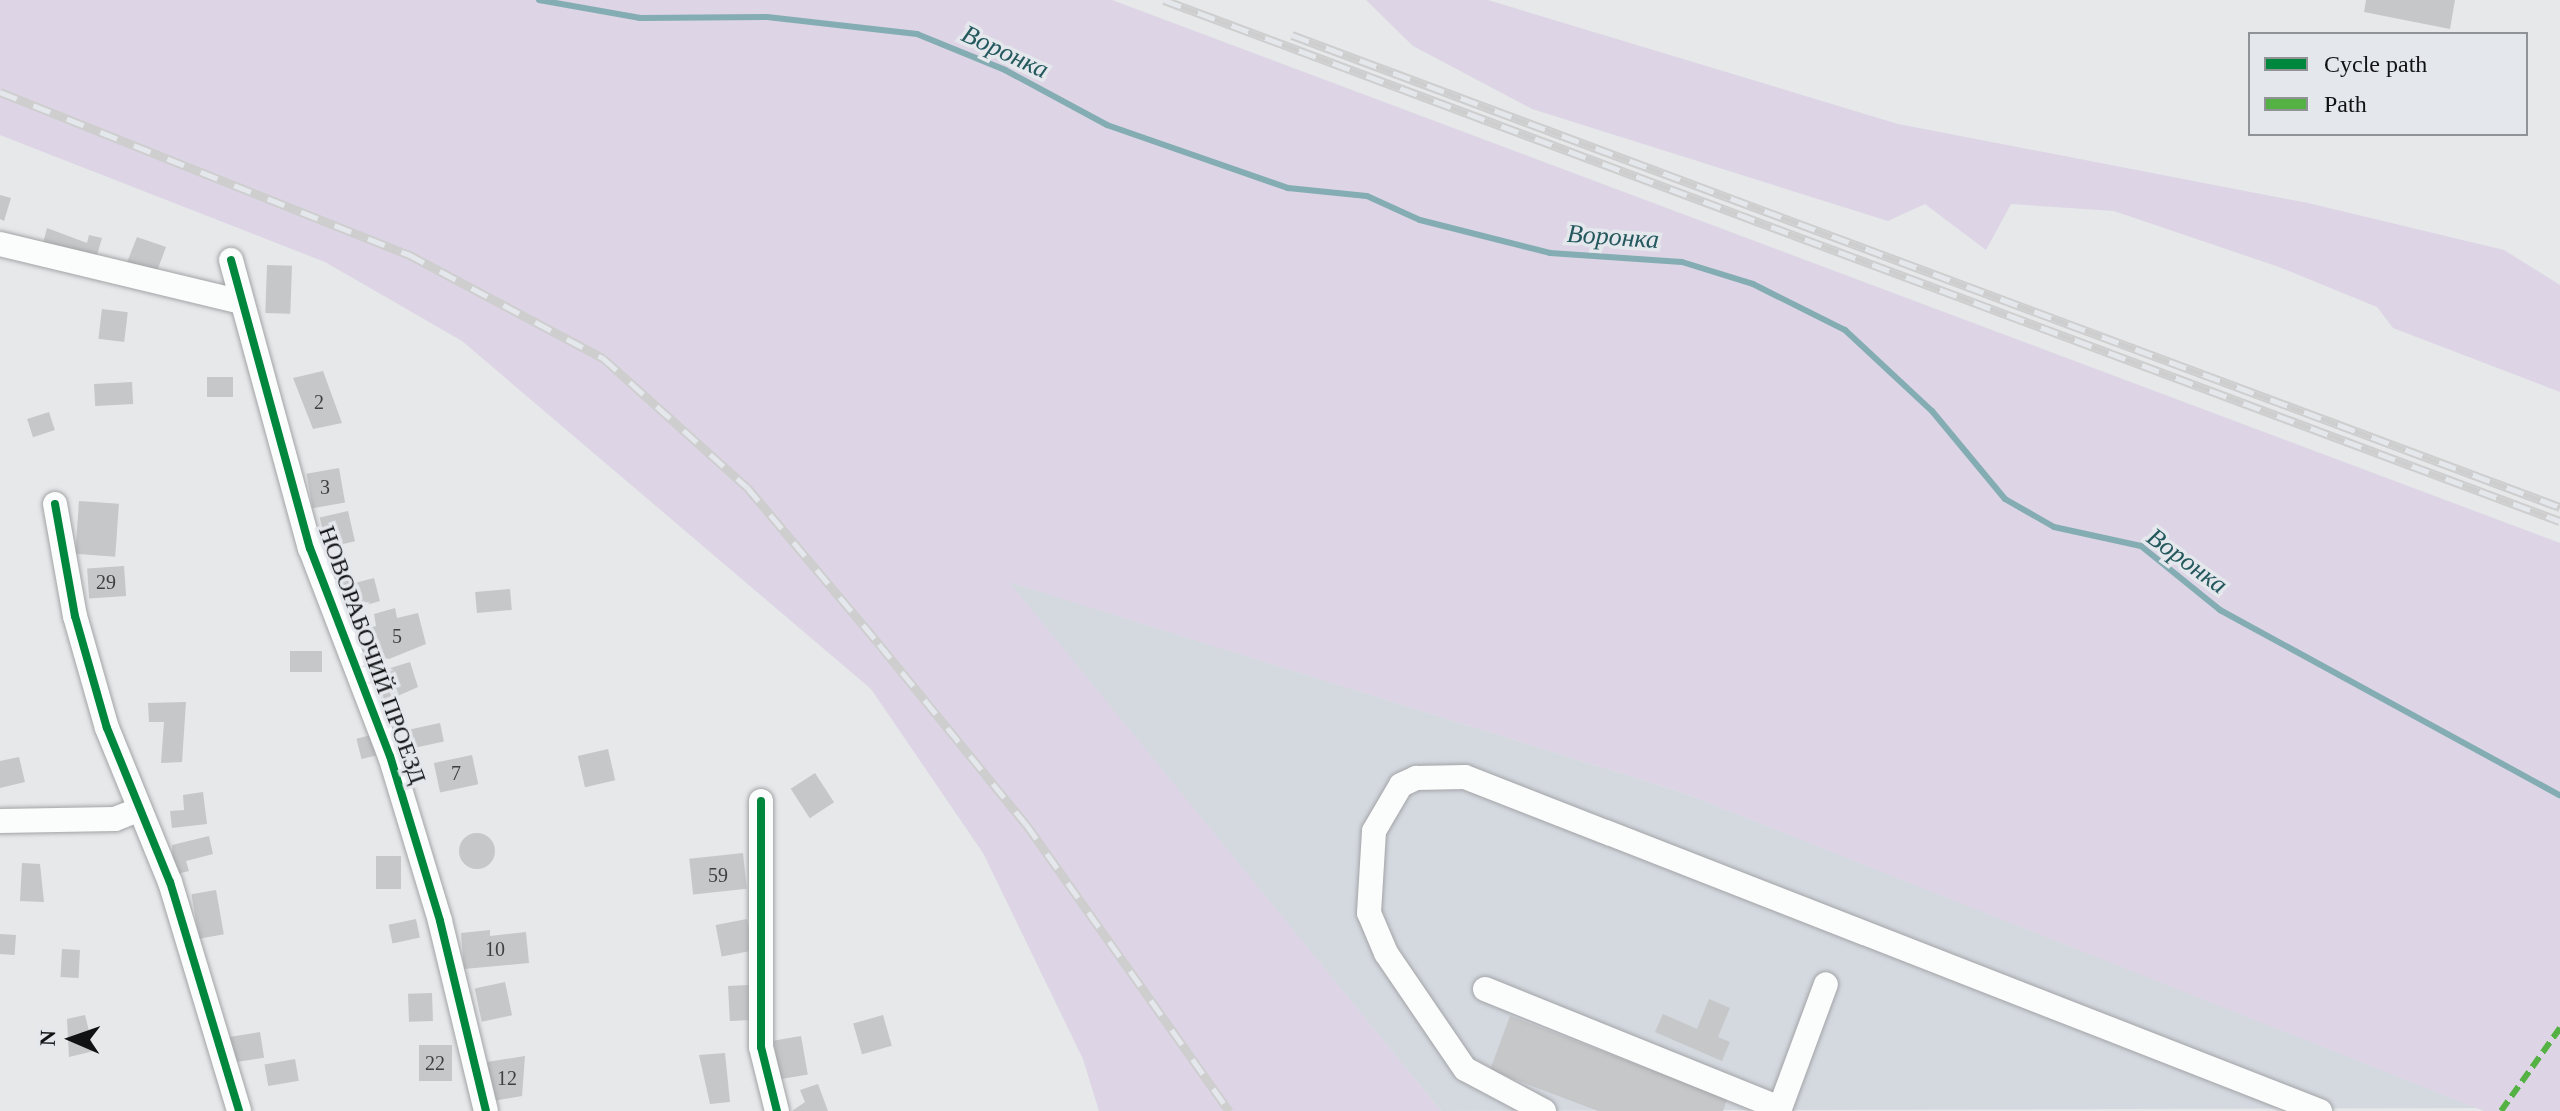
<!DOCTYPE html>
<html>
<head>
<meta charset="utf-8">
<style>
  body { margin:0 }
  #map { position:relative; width:2560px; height:1111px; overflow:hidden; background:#e6e8ea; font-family:"Times New Roman",serif }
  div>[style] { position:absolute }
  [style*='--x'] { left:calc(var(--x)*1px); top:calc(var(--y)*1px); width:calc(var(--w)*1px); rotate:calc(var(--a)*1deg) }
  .built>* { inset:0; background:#d4d9e0 }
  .green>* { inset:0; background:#ddd4e5 }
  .stream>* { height:6px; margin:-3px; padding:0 3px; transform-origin:3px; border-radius:3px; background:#83adb2 }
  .building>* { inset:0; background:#c5c7c8; transform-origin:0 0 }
  .round { border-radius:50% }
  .roads { filter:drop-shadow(0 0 2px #a2a4a6) drop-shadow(0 0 2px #a2a4a6) }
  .minor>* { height:24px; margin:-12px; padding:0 12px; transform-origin:12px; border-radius:12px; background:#fbfcfc }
  .rail>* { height:9px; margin-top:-4.5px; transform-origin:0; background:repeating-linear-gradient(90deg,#e4e7ec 0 18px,#cececf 0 36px); box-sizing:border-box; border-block:2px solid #cececf }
  .quiet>* { height:6px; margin-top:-3px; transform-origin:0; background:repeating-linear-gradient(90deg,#54b144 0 12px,transparent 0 18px) }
  .cycleway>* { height:8px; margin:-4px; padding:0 4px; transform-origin:4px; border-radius:4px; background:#00873e }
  span { translate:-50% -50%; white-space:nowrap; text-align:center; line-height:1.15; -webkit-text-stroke:7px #e4e7ec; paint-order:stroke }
  .number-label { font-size:20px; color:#3e3f41 }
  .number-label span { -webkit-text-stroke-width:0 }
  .street-label { font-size:24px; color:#111214 }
  .water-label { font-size:26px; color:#23585d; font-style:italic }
  .legend { position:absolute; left:2248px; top:32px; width:280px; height:104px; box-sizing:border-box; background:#e4e7ec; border:2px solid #909296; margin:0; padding:10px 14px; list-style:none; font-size:24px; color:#111214 }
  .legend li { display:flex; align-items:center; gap:16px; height:40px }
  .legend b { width:40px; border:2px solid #909296 }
  .north { position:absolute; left:32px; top:999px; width:80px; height:80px; -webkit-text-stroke:6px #e4e7ec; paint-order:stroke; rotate:272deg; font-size:22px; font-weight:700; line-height:32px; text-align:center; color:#111214 }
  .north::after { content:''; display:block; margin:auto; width:28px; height:36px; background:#111214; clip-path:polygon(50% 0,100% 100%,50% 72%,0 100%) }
</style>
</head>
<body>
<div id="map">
  <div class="built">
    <i style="clip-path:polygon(1007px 581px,1681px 792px,2485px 1108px,1441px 1111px)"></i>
  </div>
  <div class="green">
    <i style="clip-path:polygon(0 0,1112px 0,2560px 543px,2560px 1111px,2484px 1111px,1681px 792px,1009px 582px,1441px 1111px,1099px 1111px,1083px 1059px,983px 853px,871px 689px,462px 341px,325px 262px,0 135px)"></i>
    <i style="clip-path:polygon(1366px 0,1488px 0,1898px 124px,2308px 203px,2504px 250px,2560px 285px,2560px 392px,2393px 328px,2377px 307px,2279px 267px,2114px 211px,2011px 204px,1986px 250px,1925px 204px,1888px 221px,1532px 109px,1413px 46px)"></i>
  </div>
  <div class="stream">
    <i style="--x:539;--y:0;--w:103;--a:10.1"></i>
    <i style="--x:640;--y:18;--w:127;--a:-0.5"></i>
    <i style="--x:767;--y:17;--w:151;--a:6.5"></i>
    <i style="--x:917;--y:34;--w:95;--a:22.2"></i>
    <i style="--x:1005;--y:70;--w:116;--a:28.3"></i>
    <i style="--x:1107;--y:125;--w:192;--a:19.2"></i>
    <i style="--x:1288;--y:188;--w:79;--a:5.8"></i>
    <i style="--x:1367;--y:196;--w:58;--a:24.4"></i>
    <i style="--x:1420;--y:220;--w:134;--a:14.2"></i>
    <i style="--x:1550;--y:253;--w:132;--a:3.9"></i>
    <i style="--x:1682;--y:262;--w:74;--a:17.2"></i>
    <i style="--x:1753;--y:284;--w:103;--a:26.6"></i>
    <i style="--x:1845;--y:330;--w:119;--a:43"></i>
    <i style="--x:1932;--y:411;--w:114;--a:50.3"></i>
    <i style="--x:2005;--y:499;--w:56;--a:29.7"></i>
    <i style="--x:2054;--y:527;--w:89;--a:12.3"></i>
    <i style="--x:2141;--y:546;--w:102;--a:39"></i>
    <i style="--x:2220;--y:610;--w:387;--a:28.6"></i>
  </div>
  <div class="building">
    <i style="clip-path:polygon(2366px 0,2455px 0,2450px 29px,2364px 12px)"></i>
    <i style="clip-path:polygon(0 195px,11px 198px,4px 221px,0 219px)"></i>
    <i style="clip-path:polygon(47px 228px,87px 243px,89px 235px,102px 238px,95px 262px,42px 247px)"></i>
    <i style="clip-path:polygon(137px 237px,166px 247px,156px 274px,124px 270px)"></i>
    <i style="left:267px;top:265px;width:25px;height:48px;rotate:2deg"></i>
    <i style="left:102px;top:309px;width:26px;height:30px;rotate:7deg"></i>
    <i style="clip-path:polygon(323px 371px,342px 423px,313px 429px,293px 378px)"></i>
    <i style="left:207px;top:377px;width:26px;height:20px"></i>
    <i style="left:132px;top:382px;width:22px;height:38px;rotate:87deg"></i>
    <i style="left:49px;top:412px;width:19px;height:23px;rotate:72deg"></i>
    <i style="left:339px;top:468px;width:35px;height:33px;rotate:80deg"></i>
    <i style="left:79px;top:501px;width:40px;height:53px;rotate:4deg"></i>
    <i style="left:348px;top:511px;width:31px;height:29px;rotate:77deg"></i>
    <i style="left:124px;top:566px;width:30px;height:37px;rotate:86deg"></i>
    <i style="clip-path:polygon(349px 578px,351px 584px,374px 578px,380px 601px,342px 612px,334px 582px)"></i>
    <i style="left:510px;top:589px;width:21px;height:35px;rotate:85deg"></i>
    <i style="clip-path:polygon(395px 608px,397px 618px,418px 613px,426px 644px,389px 659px,375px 656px,368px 628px,376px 626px,374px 614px)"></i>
    <i style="left:322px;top:651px;width:21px;height:32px;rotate:90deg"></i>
    <i style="clip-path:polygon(410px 662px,418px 687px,382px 703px,374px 673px)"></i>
    <i style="clip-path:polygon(186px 702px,182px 762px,161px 763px,164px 722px,149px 722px,148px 703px)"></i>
    <i style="left:440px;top:723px;width:19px;height:31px;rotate:78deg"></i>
    <i style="left:371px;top:735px;width:21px;height:15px;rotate:76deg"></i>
    <i style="left:608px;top:749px;width:32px;height:31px;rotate:77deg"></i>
    <i style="left:472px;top:755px;width:30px;height:39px;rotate:78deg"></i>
    <i style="clip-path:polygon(19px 757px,25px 782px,0 788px,0 761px)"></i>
    <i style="left:815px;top:773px;width:35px;height:29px;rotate:57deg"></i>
    <i style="clip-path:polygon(203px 792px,207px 824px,172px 828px,170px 811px,184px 810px,183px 795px)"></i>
    <i class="round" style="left:459px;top:833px;width:36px;height:36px"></i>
    <i style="clip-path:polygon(209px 836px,213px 854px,186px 861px,189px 871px,173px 875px,172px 845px)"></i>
    <i style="left:743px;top:853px;width:36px;height:54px;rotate:84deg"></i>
    <i style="left:376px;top:856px;width:25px;height:33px"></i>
    <i style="clip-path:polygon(22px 863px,40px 864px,44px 902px,20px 901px)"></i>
    <i style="left:216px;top:890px;width:45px;height:25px;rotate:80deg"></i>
    <i style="left:416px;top:919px;width:19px;height:28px;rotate:78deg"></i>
    <i style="left:747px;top:919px;width:32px;height:32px;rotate:79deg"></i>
    <i style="clip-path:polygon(490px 930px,490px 936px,526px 932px,529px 963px,464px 969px,461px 933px)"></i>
    <i style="left:0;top:934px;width:16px;height:20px;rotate:4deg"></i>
    <i style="left:62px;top:949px;width:18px;height:28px;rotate:3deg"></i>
    <i style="left:505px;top:982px;width:34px;height:31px;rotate:78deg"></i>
    <i style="left:749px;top:985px;width:35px;height:21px;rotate:87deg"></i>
    <i style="left:432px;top:993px;width:28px;height:24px;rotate:88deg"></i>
    <i style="clip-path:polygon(1709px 999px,1730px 1008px,1718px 1037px,1730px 1042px,1722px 1061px,1655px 1032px,1663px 1014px,1697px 1029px)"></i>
    <i style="clip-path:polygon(85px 1015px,94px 1051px,69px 1057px,67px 1019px)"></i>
    <i style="left:883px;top:1015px;width:32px;height:31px;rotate:74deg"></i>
    <i style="clip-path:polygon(1510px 1016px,1727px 1099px,1723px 1111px,1598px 1111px,1490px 1070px)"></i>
    <i style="left:260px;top:1032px;width:26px;height:33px;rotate:81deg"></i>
    <i style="left:801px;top:1036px;width:39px;height:28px;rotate:80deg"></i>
    <i style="left:419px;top:1045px;width:33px;height:36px"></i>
    <i style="clip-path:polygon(725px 1053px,730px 1102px,710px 1104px,699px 1055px)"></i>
    <i style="clip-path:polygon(525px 1056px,522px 1096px,493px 1101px,487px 1062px)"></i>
    <i style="left:295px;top:1059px;width:22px;height:31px;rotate:80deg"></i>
    <i style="clip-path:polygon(818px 1084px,828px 1111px,792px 1111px,805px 1102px,800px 1090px)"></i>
  </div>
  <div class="roads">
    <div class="minor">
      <i style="--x:0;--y:244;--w:245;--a:13.5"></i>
      <i style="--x:231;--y:260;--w:299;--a:74.7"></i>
      <i style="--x:310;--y:548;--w:223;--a:69"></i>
      <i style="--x:390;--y:756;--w:172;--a:73.1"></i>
      <i style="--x:440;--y:921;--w:195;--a:76.4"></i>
      <i style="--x:55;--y:504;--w:114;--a:79.9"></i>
      <i style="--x:75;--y:616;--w:116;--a:74.1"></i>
      <i style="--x:107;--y:728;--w:166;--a:67.8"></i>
      <i style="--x:170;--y:882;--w:239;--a:73.2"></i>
      <i style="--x:761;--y:801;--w:246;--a:90"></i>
      <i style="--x:761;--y:1047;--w:66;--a:76"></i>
      <i style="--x:0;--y:821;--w:115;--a:-1"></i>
      <i style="--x:115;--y:819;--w:22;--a:-22"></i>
      <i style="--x:1485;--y:989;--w:318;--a:22"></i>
      <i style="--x:1544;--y:1111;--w:89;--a:-152"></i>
      <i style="--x:1465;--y:1069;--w:140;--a:-124.3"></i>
      <i style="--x:1386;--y:953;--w:43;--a:-113"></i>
      <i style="--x:1369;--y:913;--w:82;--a:-86.5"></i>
      <i style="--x:1374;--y:831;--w:53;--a:-59.6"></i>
      <i style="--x:1401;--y:785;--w:17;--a:-25"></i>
      <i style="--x:1416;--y:778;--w:49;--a:-1.2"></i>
      <i style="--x:1465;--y:777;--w:918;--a:21.34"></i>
      <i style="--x:1779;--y:1111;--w:135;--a:-69.7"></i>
    </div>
  </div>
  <div class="rail">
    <i style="--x:1164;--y:0;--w:1490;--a:20.47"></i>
    <i style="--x:1292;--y:35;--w:1353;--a:20.42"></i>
    <i style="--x:0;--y:92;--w:439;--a:21.7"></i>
    <i style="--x:408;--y:254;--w:221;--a:28.1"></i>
    <i style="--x:603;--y:358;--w:193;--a:41.9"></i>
    <i style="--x:747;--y:487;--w:205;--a:49.9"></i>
    <i style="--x:879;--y:644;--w:232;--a:50.8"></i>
    <i style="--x:1026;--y:824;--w:352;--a:54.7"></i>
  </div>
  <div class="quiet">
    <i style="--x:2501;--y:1111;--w:102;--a:-54.6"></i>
  </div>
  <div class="cycleway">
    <i style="--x:231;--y:260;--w:299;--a:74.7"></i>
    <i style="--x:310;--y:548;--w:223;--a:69"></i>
    <i style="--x:390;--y:756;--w:172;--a:73.1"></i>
    <i style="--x:440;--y:921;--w:195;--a:76.4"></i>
    <i style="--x:55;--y:504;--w:114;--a:79.9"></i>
    <i style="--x:75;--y:616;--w:116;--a:74.1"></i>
    <i style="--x:107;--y:728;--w:166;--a:67.8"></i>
    <i style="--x:170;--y:882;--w:239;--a:73.2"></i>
    <i style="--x:761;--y:801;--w:246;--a:90"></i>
    <i style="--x:761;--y:1047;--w:66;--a:76"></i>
  </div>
  <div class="number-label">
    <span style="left:319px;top:402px">2</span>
    <span style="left:325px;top:487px">3</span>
    <span style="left:106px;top:582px">29</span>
    <span style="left:397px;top:636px">5</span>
    <span style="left:456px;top:773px">7</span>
    <span style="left:718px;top:875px">59</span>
    <span style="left:495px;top:949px">10</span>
    <span style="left:435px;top:1063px">22</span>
    <span style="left:507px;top:1078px">12</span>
  </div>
  <div class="street-label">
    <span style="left:372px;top:655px;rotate:70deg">НОВОРАБОЧИЙ ПРОЕЗД</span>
  </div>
  <div class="water-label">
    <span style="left:1005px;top:52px;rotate:25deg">Воронка</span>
    <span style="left:1613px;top:237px;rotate:4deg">Воронка</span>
    <span style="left:2187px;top:561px;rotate:36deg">Воронка</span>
  </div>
  <ul class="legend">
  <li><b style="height:10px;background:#00873e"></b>Cycle path</li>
  <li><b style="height:10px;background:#54b144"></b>Path</li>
  </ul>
  <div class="north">N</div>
</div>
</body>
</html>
